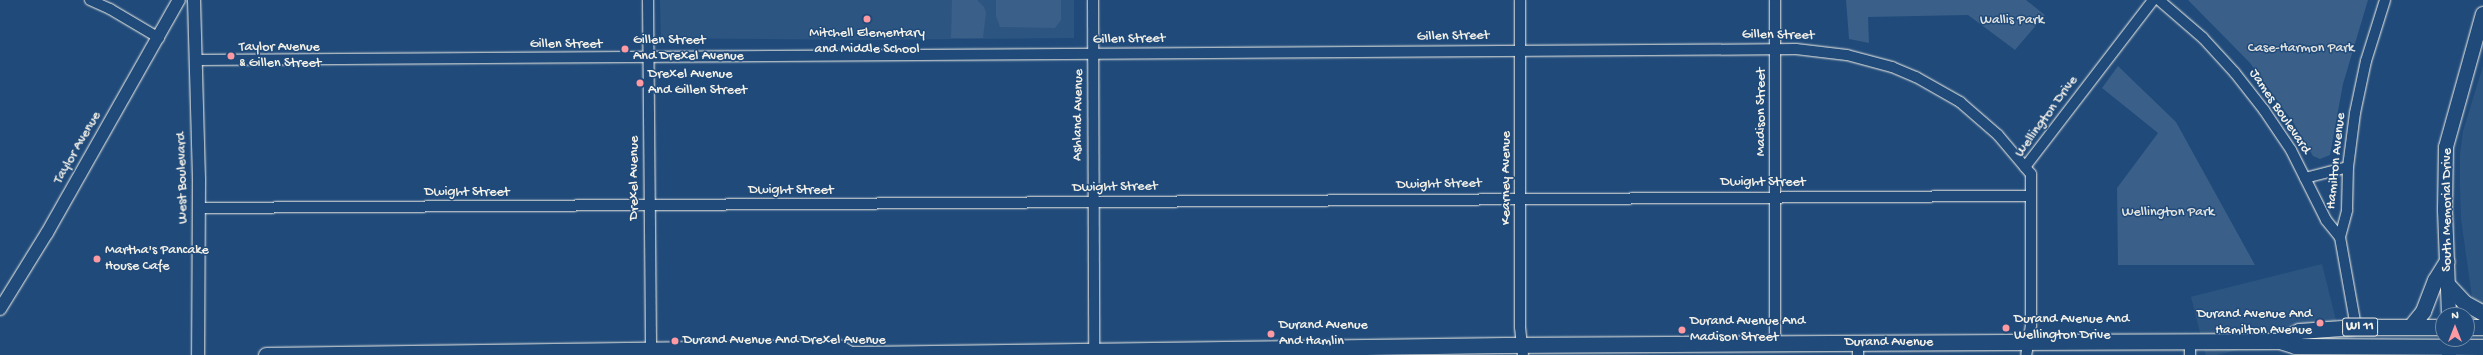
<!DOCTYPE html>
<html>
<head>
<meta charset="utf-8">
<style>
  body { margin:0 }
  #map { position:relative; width:2483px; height:355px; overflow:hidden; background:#1f4a7a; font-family:"Gochi Hand",sans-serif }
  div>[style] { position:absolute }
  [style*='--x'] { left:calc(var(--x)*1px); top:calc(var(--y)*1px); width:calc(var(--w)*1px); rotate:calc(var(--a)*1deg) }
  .built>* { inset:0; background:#2d5581; transform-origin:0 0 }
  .green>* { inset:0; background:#3a5f88 }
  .roads { filter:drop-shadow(0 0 1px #f4f1e8) drop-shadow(0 0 1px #f4f1e8) }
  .minor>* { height:10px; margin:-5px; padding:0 5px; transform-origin:5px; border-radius:5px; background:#1f4a7a }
  .tertiary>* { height:12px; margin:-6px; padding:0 6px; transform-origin:6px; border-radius:6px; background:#1f4a7a }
  .secondary>* { height:14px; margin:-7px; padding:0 7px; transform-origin:7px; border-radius:7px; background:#1f4a7a }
  .primary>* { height:15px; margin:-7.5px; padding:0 7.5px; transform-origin:7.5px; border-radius:7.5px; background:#1f4a7a }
  .dots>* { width:11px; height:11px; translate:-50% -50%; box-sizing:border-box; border:2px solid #1f4a7a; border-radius:50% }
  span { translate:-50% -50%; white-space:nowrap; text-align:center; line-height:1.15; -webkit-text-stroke:3px #1f4a7a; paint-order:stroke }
  .shield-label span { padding:1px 3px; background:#1f4a7a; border:1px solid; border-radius:3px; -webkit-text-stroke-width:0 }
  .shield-label { font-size:13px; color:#f4f1e8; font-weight:700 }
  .park-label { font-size:14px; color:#e1e2de }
  .poi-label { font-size:14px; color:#f4f1e8 }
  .left { translate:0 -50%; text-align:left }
  .right { translate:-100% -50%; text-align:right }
  .street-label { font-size:14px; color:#f4f1e8 }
  .north { position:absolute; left:2435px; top:307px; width:40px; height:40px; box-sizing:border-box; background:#1f4a7a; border:1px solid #748da6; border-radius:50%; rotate:0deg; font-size:11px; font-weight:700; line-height:16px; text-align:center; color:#f4f1e8 }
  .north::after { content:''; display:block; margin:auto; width:14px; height:18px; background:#ff9aa2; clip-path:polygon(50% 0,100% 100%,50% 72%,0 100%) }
</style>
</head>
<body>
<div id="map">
  <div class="built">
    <i style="clip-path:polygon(660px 0,1074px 0,1074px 38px,861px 40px,661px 38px)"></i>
    <i style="clip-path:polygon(2483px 66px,2483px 318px,2473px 304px,2461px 219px,2460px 185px,2460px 154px,2463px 131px)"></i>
    <i style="left:2322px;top:264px;width:63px;height:135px;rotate:76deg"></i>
  </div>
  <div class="green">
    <i style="clip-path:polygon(952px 0,977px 0,984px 7px,986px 13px,983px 38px,951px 38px)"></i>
    <i style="clip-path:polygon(996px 0,1061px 0,1061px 20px,1055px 28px,1000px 27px,996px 16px)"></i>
    <i style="clip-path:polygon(1846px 0,2026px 0,2045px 15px,2015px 50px,1968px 15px,1868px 17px,1869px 43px,1849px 39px)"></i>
    <i style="clip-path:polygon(2188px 0,2368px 0,2343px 84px,2330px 155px,2320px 159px,2313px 156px,2293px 122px,2250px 63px)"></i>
    <i style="clip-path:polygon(2118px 66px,2176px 122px,2255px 265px,2118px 265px,2117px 188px,2158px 133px,2102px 88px)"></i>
  </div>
  <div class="roads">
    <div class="minor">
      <i style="--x:90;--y:0;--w:22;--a:24"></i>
      <i style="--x:110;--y:9;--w:57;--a:30.6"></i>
      <i style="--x:648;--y:0;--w:355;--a:89.5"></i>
      <i style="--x:1093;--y:0;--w:350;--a:89.8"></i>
      <i style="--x:1520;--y:0;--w:327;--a:90"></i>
      <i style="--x:1520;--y:327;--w:28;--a:84"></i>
      <i style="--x:1775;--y:0;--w:344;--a:90"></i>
      <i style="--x:2159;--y:0;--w:58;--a:40.8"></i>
      <i style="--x:2203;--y:38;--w:47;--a:47.6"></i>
      <i style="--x:2235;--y:73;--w:47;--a:51.9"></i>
      <i style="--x:2264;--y:110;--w:48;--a:56"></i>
      <i style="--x:2291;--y:150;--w:78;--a:63.4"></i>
      <i style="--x:2326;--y:220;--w:22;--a:51"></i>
      <i style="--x:196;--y:60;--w:1600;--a:-0.39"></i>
      <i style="--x:1796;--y:49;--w:51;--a:6.7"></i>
      <i style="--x:1847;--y:55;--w:47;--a:14.9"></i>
      <i style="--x:1892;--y:67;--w:26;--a:23"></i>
      <i style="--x:1916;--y:77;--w:51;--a:29.6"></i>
      <i style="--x:1960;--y:102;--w:50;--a:41"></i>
      <i style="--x:1998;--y:135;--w:51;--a:49.8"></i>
      <i style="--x:2031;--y:174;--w:151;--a:90"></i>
      <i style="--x:2031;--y:325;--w:30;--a:99"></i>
      <i style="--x:2025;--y:167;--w:210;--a:-52.5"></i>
      <i style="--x:2305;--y:178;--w:44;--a:-14.3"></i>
      <i style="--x:199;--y:208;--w:1832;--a:-0.38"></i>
      <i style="--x:2356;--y:327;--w:91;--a:-100.1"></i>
      <i style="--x:2340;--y:237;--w:28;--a:-75"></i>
      <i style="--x:2347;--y:210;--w:43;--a:-88.7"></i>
      <i style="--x:2348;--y:167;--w:54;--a:-82.6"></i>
      <i style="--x:2355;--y:113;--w:53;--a:-78.1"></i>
      <i style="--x:2366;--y:61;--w:64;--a:-72.7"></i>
      <i style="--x:2190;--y:342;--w:13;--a:90"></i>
      <i style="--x:1858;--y:343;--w:12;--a:90"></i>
    </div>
    <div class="tertiary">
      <i style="--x:194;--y:0;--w:180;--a:88.4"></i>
      <i style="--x:199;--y:180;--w:175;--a:90.3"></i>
      <i style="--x:0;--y:309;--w:89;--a:-58.3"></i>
      <i style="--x:47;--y:233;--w:268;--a:-60.5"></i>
    </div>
    <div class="secondary">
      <i style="--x:2449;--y:315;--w:105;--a:-92.2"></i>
      <i style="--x:2445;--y:210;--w:63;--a:-89.1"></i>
      <i style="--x:2446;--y:147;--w:138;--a:-74.5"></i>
      <i style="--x:2449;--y:355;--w:16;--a:-90"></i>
    </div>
    <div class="primary">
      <i style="--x:2448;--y:285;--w:25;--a:47"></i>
      <i style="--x:2465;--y:303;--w:21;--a:29"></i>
      <i style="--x:2411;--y:326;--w:19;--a:-51"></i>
      <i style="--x:2423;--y:311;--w:33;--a:-69"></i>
      <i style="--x:2435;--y:280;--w:22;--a:-58"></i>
      <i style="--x:2467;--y:327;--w:16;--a:0"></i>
      <i style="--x:2280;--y:341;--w:21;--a:-28"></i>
      <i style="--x:2299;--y:331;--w:57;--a:-4"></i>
      <i style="--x:2356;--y:327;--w:87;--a:0"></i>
      <i style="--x:266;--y:355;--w:572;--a:-0.8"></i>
      <i style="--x:838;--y:347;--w:14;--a:30"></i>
      <i style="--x:850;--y:354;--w:10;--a:0"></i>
      <i style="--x:860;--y:354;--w:645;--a:-0.8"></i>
      <i style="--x:1505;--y:345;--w:504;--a:-0.34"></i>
      <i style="--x:2009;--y:342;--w:271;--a:-0.2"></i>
      <i style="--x:2280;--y:341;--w:16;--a:18"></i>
      <i style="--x:2295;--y:346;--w:188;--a:0.3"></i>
    </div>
  </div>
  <div class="dots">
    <i style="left:867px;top:19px;background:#ff9aa2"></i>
    <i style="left:625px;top:49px;background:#ff9aa2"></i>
    <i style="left:231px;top:56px;background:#ff9aa2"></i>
    <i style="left:640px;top:83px;background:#ff9aa2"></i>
    <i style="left:97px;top:259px;background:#ff9aa2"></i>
    <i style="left:2320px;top:323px;background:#ff9aa2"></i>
    <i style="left:2006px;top:328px;background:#ff9aa2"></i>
    <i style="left:1682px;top:330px;background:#ff9aa2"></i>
    <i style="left:1271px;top:334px;background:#ff9aa2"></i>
    <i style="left:675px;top:341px;background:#ff9aa2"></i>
  </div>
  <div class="shield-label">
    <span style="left:2360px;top:327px">WI 11</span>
  </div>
  <div class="park-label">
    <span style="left:2012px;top:21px">Wallis Park</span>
    <span style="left:2301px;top:49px">Case-Harmon Park</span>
    <span style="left:2168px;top:213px">Wellington Park</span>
  </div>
  <div class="poi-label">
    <span style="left:867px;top:42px">Mitchell Elementary<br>and Middle School</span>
    <span class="left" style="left:633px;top:49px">Gillen Street<br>And Drexel Avenue</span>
    <span class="left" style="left:239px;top:56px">Taylor Avenue<br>&amp; Gillen Street</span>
    <span class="left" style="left:648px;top:83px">Drexel Avenue<br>And Gillen Street</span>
    <span class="left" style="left:105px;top:259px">Martha's Pancake<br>House Cafe</span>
    <span class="right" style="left:2312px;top:323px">Durand Avenue And<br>Hamilton Avenue</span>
    <span class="left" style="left:2014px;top:328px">Durand Avenue And<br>Wellington Drive</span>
    <span class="left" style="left:1690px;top:330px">Durand Avenue And<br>Madison Street</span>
    <span class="left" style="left:1279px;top:334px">Durand Avenue<br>And Hamlin</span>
    <span class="left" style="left:683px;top:341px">Durand Avenue And Drexel Avenue</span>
  </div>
  <div class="street-label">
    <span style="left:1778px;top:36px;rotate:1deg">Gillen Street</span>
    <span style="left:1453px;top:37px;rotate:-1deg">Gillen Street</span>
    <span style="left:1129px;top:40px;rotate:-1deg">Gillen Street</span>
    <span style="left:566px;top:45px">Gillen Street</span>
    <span style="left:1762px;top:112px;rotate:-90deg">Madison Street</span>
    <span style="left:2279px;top:112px;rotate:56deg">James Boulevard</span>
    <span style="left:1079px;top:115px;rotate:-89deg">Ashland Avenue</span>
    <span style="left:2047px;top:117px;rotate:-54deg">Wellington Drive</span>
    <span style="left:78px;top:148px;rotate:-60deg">Taylor Avenue</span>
    <span style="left:2337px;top:161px;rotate:-84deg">Hamilton Avenue</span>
    <span style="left:183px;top:178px;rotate:-91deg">West Boulevard</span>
    <span style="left:635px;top:178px;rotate:-90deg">Drexel Avenue</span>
    <span style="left:1507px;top:178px;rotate:-90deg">Kearney Avenue</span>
    <span style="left:1763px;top:183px">Dwight Street</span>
    <span style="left:1439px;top:185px;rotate:-1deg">Dwight Street</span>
    <span style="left:1115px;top:188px;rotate:-1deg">Dwight Street</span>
    <span style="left:791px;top:191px">Dwight Street</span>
    <span style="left:467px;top:193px">Dwight Street</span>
    <span style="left:2448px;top:210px;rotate:-90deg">South Memorial Drive</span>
    <span style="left:1889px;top:343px">Durand Avenue</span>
  </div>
  <div class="north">N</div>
</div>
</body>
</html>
